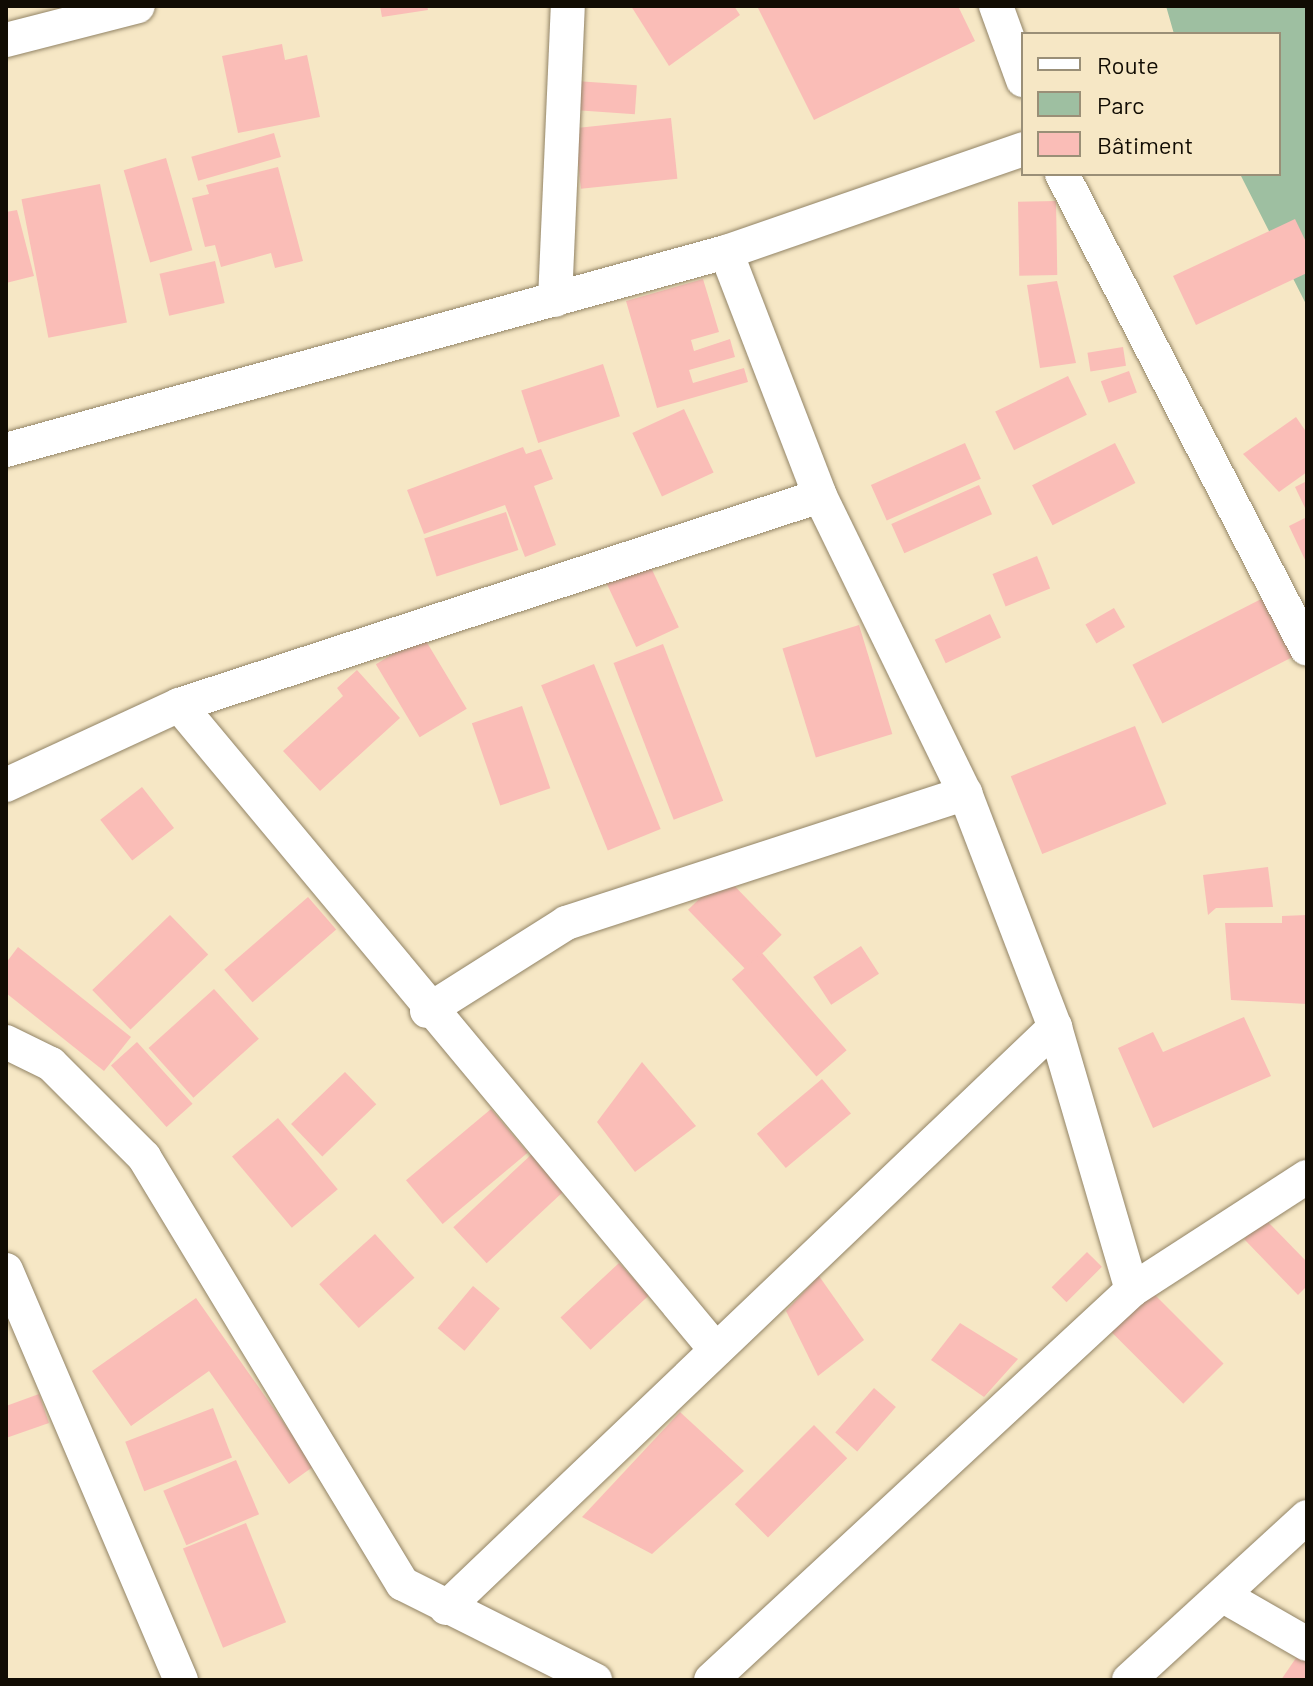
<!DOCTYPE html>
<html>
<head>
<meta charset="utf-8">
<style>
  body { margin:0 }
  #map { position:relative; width:1313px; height:1686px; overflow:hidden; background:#f6e7c5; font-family:Barlow,sans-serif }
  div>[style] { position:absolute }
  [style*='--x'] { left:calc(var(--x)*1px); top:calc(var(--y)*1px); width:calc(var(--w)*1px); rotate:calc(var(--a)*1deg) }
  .green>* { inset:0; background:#9ebfa1 }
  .building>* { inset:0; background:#fabdb7; transform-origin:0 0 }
  .roads { filter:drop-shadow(0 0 2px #928466) drop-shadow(0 0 2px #928466) }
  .street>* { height:34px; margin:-17px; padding:0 17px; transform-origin:17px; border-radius:17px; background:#fff }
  span { translate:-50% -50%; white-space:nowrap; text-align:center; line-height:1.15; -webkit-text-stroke:6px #f6e7c5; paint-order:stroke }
  .frame { position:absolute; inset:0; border:8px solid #110c03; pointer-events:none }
  .legend { position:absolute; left:1021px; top:32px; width:260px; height:144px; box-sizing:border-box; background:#f6e7c5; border:2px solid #9a8f77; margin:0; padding:10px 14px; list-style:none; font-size:24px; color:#110c03 }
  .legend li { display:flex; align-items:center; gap:16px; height:40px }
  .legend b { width:40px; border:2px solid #9a8f77 }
</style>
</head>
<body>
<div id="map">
  <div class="green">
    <i style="clip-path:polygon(1166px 6px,1307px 6px,1307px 306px,1240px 174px,1279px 174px,1279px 34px,1174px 34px)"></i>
  </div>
  <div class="building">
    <i style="clip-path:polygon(380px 6px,427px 6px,428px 10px,382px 17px)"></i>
    <i style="clip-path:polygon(631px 6px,734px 6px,740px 15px,669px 66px)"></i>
    <i style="clip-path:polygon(757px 6px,958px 6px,975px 41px,814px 120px)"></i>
    <i style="clip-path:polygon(282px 44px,285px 60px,307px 55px,320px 117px,238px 133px,222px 56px)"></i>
    <i style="left:576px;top:81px;width:61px;height:29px;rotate:4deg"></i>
    <i style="left:671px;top:118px;width:61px;height:97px;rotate:84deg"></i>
    <i style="left:274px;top:133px;width:25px;height:86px;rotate:74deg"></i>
    <i style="left:166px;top:158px;width:96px;height:44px;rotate:74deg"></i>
    <i style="clip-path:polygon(278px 167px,303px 261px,275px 268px,271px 253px,221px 267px,215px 245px,205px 247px,192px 198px,209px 194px,206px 185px)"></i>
    <i style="left:100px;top:184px;width:141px;height:80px;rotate:79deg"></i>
    <i style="left:1056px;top:201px;width:74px;height:38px;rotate:89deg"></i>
    <i style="clip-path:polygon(17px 210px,34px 276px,6px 283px,6px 212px)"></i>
    <i style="clip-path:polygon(1295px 219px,1307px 244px,1307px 273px,1196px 325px,1173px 276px)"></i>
    <i style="left:215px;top:261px;width:43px;height:57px;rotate:77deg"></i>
    <i style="clip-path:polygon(703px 279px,719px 332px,691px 340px,694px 351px,730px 339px,735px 357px,689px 370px,693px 383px,744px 368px,748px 382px,657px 408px,626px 301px)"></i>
    <i style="clip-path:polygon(1057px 281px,1076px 363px,1040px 368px,1027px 285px)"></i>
    <i style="left:1123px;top:347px;width:19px;height:36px;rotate:81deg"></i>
    <i style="left:603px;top:364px;width:55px;height:86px;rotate:72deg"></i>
    <i style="left:1129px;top:371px;width:23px;height:30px;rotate:70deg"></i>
    <i style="left:1068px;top:376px;width:43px;height:81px;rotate:64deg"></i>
    <i style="left:684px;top:409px;width:70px;height:57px;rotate:65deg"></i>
    <i style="clip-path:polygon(1296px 417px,1307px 433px,1307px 472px,1279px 492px,1243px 454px)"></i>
    <i style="left:965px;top:443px;width:39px;height:103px;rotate:66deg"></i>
    <i style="left:1115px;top:443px;width:45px;height:93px;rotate:63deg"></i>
    <i style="clip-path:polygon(523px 447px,526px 454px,541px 449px,553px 479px,534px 486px,556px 545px,525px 557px,505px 505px,424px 534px,407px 490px)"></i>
    <i style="clip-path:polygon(1307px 481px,1307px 512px,1295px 487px)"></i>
    <i style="left:979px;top:485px;width:32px;height:96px;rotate:66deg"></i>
    <i style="left:506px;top:512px;width:40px;height:86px;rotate:72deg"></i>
    <i style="clip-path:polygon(1307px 517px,1307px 564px,1289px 526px)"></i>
    <i style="left:1037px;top:556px;width:35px;height:48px;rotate:68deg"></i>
    <i style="left:648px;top:561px;width:73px;height:47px;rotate:65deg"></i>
    <i style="left:1275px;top:592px;width:66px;height:160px;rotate:63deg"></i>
    <i style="left:1114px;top:608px;width:22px;height:33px;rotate:60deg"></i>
    <i style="left:990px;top:614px;width:26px;height:61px;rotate:65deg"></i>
    <i style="left:859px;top:625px;width:114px;height:80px;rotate:73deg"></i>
    <i style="left:423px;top:636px;width:85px;height:55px;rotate:59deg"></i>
    <i style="left:663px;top:644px;width:168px;height:53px;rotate:69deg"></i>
    <i style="left:594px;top:664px;width:178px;height:57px;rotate:68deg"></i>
    <i style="clip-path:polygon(357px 670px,400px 718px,320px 791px,283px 751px,343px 696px,337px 688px)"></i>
    <i style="left:522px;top:706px;width:87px;height:53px;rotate:71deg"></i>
    <i style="left:1135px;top:726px;width:84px;height:134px;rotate:68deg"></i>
    <i style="left:142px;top:787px;width:52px;height:53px;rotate:52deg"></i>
    <i style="clip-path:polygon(1268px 867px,1273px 907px,1216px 908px,1208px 915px,1203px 875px)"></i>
    <i style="left:724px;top:875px;width:83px;height:50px;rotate:46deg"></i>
    <i style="left:308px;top:897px;width:43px;height:111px;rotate:49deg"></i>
    <i style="left:170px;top:915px;width:55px;height:108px;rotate:46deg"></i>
    <i style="clip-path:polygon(1307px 915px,1307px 1004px,1231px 1000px,1225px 923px,1282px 923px,1282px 916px)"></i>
    <i style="left:861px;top:946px;width:33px;height:57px;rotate:57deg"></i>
    <i style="clip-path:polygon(18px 947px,131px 1037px,104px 1071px,6px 993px,6px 963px)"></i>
    <i style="left:762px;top:953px;width:129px;height:40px;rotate:49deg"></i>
    <i style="left:214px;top:989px;width:67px;height:88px;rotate:48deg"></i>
    <i style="clip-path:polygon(1244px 1017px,1271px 1076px,1153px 1128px,1118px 1048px,1153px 1032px,1163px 1052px)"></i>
    <i style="left:137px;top:1042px;width:83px;height:35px;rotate:48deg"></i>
    <i style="clip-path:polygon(642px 1062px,696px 1126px,635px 1172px,597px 1122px)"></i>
    <i style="left:345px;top:1072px;width:45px;height:75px;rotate:46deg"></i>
    <i style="left:822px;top:1079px;width:45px;height:85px;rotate:50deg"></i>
    <i style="left:491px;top:1109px;width:57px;height:111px;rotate:50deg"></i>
    <i style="left:278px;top:1118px;width:93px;height:60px;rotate:50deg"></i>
    <i style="left:533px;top:1153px;width:49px;height:109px;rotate:47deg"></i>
    <i style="clip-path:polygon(1265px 1219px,1307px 1262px,1307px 1286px,1298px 1295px,1244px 1239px)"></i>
    <i style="left:375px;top:1234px;width:59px;height:75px;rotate:48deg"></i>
    <i style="left:1087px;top:1252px;width:21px;height:50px;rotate:45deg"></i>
    <i style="left:619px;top:1263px;width:44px;height:80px;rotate:47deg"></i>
    <i style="clip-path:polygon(819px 1276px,864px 1340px,818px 1376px,786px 1311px)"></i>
    <i style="left:473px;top:1286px;width:35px;height:55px;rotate:40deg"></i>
    <i style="left:1150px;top:1290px;width:104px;height:57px;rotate:45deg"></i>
    <i style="clip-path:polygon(196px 1298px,314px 1466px,289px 1484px,209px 1371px,131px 1426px,92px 1371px)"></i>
    <i style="clip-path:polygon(960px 1323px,1018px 1359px,984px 1397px,931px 1360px)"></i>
    <i style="left:874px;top:1388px;width:29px;height:59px;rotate:41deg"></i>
    <i style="clip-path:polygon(39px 1394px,49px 1423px,6px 1438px,6px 1406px)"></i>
    <i style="left:213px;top:1408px;width:53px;height:94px;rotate:69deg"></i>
    <i style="clip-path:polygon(680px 1412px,744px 1471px,652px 1554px,582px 1517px)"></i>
    <i style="left:814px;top:1425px;width:47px;height:112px;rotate:45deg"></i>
    <i style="left:236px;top:1460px;width:59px;height:79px;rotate:67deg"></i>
    <i style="left:246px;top:1523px;width:107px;height:68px;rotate:68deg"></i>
    <i style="clip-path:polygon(1298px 1655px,1307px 1661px,1307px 1680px,1281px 1680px)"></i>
  </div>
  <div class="roads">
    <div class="street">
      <i style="--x:996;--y:6;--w:79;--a:70"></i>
      <i style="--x:6;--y:40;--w:136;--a:-14.4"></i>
      <i style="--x:1062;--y:174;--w:534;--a:62.72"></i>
      <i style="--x:726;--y:252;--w:261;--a:68.9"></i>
      <i style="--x:820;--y:496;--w:331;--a:64"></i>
      <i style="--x:965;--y:793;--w:251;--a:69"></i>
      <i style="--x:1055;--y:1027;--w:274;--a:73.7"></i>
      <i style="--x:555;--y:300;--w:294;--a:-87.5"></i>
      <i style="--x:6;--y:450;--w:747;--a:-15.38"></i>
      <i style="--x:726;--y:252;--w:314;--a:-19.1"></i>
      <i style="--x:179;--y:705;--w:839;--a:50.22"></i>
      <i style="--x:6;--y:785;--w:191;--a:-24.8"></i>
      <i style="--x:179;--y:705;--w:674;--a:-18.06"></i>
      <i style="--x:427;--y:1011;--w:165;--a:-32.3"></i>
      <i style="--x:566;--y:923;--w:420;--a:-18"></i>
      <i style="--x:6;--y:1042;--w:50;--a:26.1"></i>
      <i style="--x:51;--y:1064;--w:132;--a:45"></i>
      <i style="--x:144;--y:1157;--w:499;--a:58.8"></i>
      <i style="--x:403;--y:1584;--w:215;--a:26.6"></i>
      <i style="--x:6;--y:1270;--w:446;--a:66.9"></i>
      <i style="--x:1227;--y:1598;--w:92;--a:29.9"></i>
      <i style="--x:446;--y:1608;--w:842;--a:-43.65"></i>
      <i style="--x:711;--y:1680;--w:574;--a:-42.81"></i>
      <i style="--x:1132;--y:1290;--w:208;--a:-32.9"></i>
      <i style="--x:1129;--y:1680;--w:241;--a:-42.5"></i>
    </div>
  </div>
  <div class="frame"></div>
  <ul class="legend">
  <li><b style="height:10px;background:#fff"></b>Route</li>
  <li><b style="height:22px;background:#9ebfa1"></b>Parc</li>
  <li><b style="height:22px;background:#fabdb7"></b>Bâtiment</li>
  </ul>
</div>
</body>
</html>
